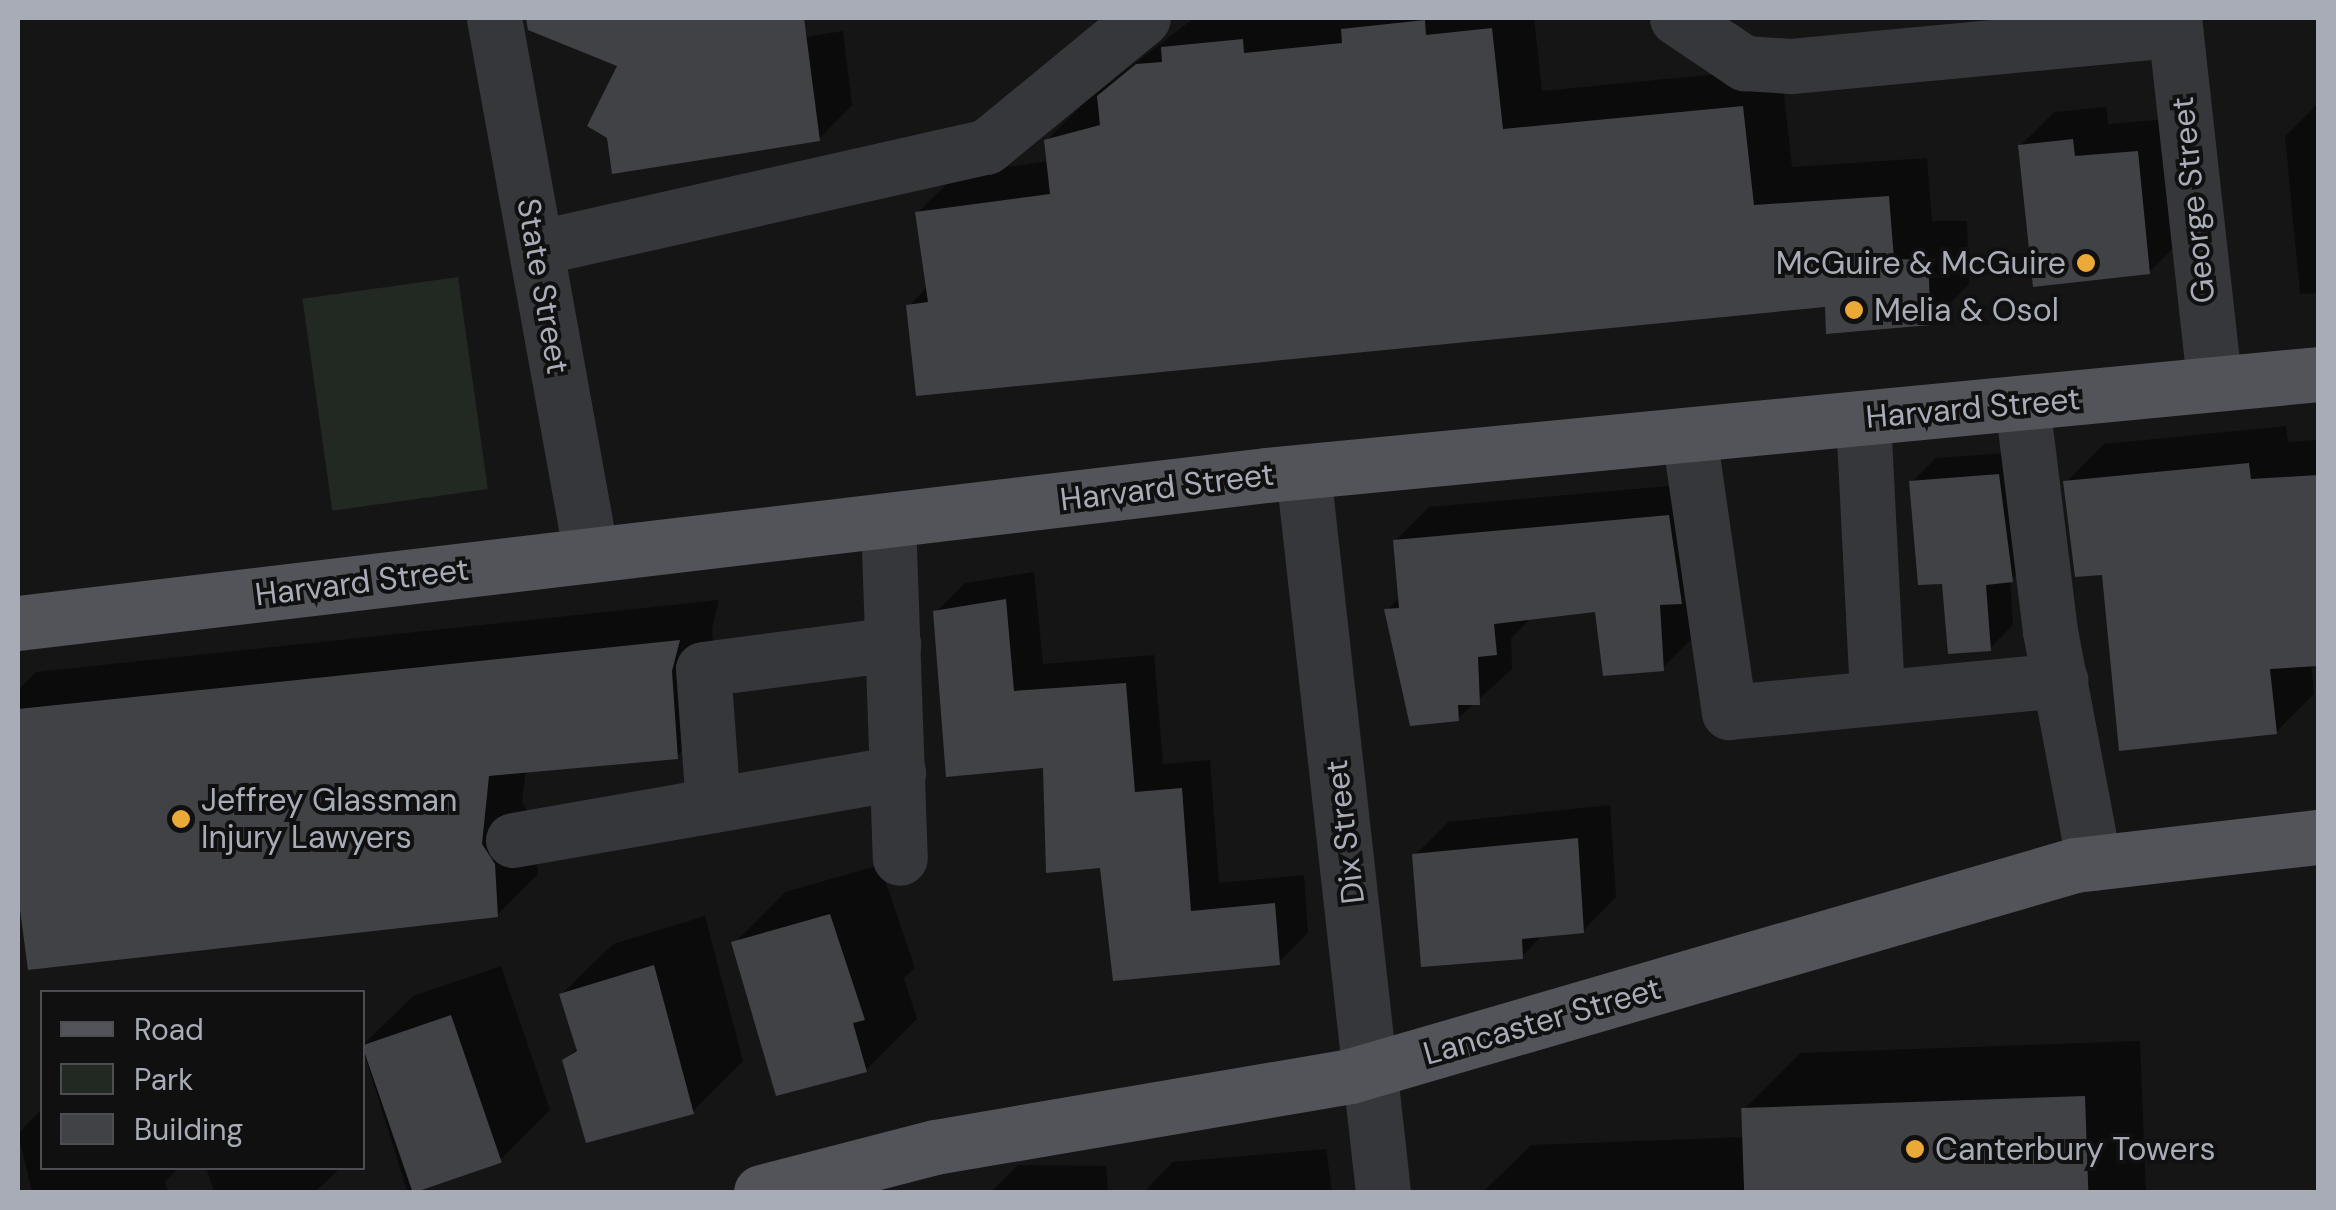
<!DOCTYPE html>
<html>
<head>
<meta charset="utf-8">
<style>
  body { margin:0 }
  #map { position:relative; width:2336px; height:1210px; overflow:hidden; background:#151516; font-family:"DM Sans",sans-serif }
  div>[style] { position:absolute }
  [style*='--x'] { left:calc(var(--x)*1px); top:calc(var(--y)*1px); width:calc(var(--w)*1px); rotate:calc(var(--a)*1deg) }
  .green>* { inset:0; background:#212922; transform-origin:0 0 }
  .shadow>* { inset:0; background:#0007 }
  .building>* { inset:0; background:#414246; transform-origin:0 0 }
  .minor>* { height:55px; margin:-27.5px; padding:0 27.5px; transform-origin:27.5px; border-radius:27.5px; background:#36373b }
  .major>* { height:55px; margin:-27.5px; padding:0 27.5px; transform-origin:27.5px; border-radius:27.5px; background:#52545a }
  .dots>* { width:28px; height:28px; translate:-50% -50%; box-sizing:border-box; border:5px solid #101011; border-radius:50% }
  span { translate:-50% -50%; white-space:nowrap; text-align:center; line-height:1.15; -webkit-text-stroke:8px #101011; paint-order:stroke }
  .street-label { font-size:32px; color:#a7acb6 }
  .poi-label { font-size:32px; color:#a7acb6 }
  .right { translate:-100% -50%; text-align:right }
  .left { translate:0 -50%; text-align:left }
  .frame { position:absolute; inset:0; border:20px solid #a7acb6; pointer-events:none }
  .legend { position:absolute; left:40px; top:990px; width:325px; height:180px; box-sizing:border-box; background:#101011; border:2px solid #4c4e53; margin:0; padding:12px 18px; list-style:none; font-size:30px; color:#a7acb6 }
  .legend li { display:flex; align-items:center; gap:20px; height:50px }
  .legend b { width:50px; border:2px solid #4c4e53 }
</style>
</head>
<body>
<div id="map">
  <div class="green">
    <i style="left:458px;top:277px;width:214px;height:157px;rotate:82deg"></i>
  </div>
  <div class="shadow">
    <i style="clip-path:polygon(564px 18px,791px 18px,794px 39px,843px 31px,852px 105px,819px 139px,552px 37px)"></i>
    <i style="clip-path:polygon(1194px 18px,1534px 18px,1542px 91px,1781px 68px,1792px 167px,1927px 158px,1932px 221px,1967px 221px,1969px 284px,1930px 323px,1827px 304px,909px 306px,928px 286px,917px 213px,957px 174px,1049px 161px,1047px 140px,1086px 101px)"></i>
    <i style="clip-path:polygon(2318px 103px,2318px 293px,2300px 294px,2285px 136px)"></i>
    <i style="clip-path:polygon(2106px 107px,2108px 124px,2170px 119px,2183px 238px,2149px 272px,2020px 146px,2054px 112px)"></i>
    <i style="clip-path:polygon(2286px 426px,2288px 442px,2318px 440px,2318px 664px,2311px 664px,2314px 694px,2276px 732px,2104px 572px,2066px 482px,2104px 444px)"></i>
    <i style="clip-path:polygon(2022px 452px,2035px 557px,2010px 581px,2013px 625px,1990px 648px,1944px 581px,1912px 482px,1936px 458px)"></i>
    <i style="clip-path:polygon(1702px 483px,1696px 635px,1663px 668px,1598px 610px,1530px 619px,1511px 638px,1512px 669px,1457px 719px,1387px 610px,1400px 597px,1396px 540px,1429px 507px)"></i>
    <i style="clip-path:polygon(1034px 572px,1043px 664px,1154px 655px,1163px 764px,1210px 760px,1219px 883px,1304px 875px,1308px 933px,1279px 962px,1102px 866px,1046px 765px,936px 612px,965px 583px)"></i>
    <i style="clip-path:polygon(719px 600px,712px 628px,718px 715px,677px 756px,526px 770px,522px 802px,535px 822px,538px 874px,497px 915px,30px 967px,18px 877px,18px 690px,36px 672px)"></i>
    <i style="clip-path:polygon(1610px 805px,1616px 897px,1583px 931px,1543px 935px,1521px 957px,1415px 855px,1448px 822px)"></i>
    <i style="clip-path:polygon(880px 865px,915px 968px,904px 978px,917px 1019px,866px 1070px,734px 943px,785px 892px)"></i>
    <i style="clip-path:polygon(705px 916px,743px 1061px,692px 1112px,565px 1060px,578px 1047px,562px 994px,613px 944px)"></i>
    <i style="clip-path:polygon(501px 966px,550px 1110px,499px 1161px,407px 1191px,362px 1046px,413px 996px)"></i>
    <i style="clip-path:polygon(2140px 1041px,2146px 1192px,1483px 1192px,1531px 1145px,1745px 1137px,1744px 1109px,1800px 1053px)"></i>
    <i style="clip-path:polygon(42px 1109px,42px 1168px,178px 1168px,165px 1182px,168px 1192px,32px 1192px,18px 1134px)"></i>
    <i style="clip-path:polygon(1326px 1149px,1332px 1192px,1144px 1192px,1173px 1162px)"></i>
    <i style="clip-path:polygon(1018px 1165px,1106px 1166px,1108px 1192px,991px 1192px)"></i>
    <i style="clip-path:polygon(206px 1168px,340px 1168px,315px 1192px,214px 1191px)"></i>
  </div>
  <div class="building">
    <i style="clip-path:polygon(526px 18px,804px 18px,820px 141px,612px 174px,607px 138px,587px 126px,617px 66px,528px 30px)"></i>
    <i style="clip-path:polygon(1425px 20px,1426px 35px,1492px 28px,1503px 129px,1743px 106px,1754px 205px,1889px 196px,1894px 259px,1928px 260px,1931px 325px,1826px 334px,1825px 307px,916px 396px,906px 305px,928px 302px,915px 212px,1050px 194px,1044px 140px,1100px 125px,1097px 96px,1136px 64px,1162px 62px,1161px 47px,1243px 39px,1244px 53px,1342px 43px,1341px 29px)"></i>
    <i style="clip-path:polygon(2073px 139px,2075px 156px,2138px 151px,2150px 274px,2033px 287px,2018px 145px)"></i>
    <i style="clip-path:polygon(2249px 463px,2251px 479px,2318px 475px,2318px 666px,2270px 669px,2277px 734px,2119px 751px,2102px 575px,2075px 577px,2063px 481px)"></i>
    <i style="clip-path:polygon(1999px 474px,2013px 582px,1986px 585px,1991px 651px,1948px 654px,1942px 584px,1918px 585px,1909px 481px)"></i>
    <i style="clip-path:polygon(1669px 515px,1682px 604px,1660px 605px,1664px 671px,1603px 676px,1595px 612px,1494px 624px,1497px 655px,1478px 657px,1480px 705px,1458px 705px,1459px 721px,1410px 726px,1384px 609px,1399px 608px,1393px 540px)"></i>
    <i style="clip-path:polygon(1006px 599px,1014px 691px,1126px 683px,1135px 792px,1182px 788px,1191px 911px,1275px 903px,1280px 965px,1113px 981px,1100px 868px,1046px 873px,1043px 768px,946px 777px,933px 611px)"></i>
    <i style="clip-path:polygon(680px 640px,672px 671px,678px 759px,489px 776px,482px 844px,495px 864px,498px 917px,28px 970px,18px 895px,18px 709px)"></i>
    <i style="clip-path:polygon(1578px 838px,1584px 933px,1522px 939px,1523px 959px,1421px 967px,1412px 854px)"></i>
    <i style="clip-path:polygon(830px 914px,865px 1020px,853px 1023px,867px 1072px,776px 1096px,731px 942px)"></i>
    <i style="clip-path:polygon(654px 965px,694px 1114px,586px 1143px,562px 1060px,577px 1051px,559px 994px)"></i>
    <i style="left:451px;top:1015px;width:156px;height:94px;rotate:71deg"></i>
    <i style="left:2085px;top:1096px;width:96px;height:344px;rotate:88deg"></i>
  </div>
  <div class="minor">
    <i style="--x:494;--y:18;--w:546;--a:79.76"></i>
    <i style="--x:1677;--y:18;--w:81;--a:33.9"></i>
    <i style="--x:1744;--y:63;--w:47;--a:3.7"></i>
    <i style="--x:1791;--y:66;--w:386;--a:-5.4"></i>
    <i style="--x:2174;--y:18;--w:367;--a:83.7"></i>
    <i style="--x:536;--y:248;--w:461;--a:-12.7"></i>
    <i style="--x:986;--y:147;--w:203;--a:-39.4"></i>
    <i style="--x:2022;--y:403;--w:230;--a:83"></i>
    <i style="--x:2050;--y:631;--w:236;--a:79.3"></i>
    <i style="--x:1863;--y:418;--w:280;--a:87.1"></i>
    <i style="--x:1689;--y:435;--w:280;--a:81.8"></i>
    <i style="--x:1729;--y:712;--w:333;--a:-5.5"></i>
    <i style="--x:1303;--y:472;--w:724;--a:83.66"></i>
    <i style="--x:888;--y:520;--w:338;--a:88"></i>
    <i style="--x:713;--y:805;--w:136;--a:-94.2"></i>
    <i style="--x:703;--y:669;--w:192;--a:-7.5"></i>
    <i style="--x:513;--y:840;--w:391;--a:-9.9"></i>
  </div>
  <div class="major">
    <i style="--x:18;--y:623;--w:1257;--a:-6.76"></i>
    <i style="--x:1266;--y:475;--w:1057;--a:-5.48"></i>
    <i style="--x:761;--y:1192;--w:180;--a:-14.5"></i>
    <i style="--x:935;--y:1147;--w:421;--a:-9.7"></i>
    <i style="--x:1350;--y:1076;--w:755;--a:-16.23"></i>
    <i style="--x:2075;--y:865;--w:245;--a:-6.6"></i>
  </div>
  <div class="dots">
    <i style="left:2086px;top:263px;background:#ebaa38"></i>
    <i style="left:1854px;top:310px;background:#ebaa38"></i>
    <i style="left:181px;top:819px;background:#ebaa38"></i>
    <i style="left:1915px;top:1149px;background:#ebaa38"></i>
  </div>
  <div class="street-label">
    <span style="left:2193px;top:200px;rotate:-96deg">George Street</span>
    <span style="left:543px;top:286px;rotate:80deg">State Street</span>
    <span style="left:1973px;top:408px;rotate:-5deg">Harvard Street</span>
    <span style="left:1167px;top:487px;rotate:-7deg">Harvard Street</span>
    <span style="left:362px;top:582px;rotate:-7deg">Harvard Street</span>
    <span style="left:1345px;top:832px;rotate:-97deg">Dix Street</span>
    <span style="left:1542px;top:1021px;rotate:-16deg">Lancaster Street</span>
  </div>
  <div class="poi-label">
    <span class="right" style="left:2066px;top:263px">McGuire &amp; McGuire</span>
    <span class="left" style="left:1874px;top:310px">Melia &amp; Osol</span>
    <span class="left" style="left:201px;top:819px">Jeffrey Glassman<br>Injury Lawyers</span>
    <span class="left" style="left:1935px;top:1149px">Canterbury Towers</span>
  </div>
  <div class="frame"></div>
  <ul class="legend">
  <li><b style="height:12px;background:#52545a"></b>Road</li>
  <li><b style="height:28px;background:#212922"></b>Park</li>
  <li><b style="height:28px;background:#414246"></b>Building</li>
  </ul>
</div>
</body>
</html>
